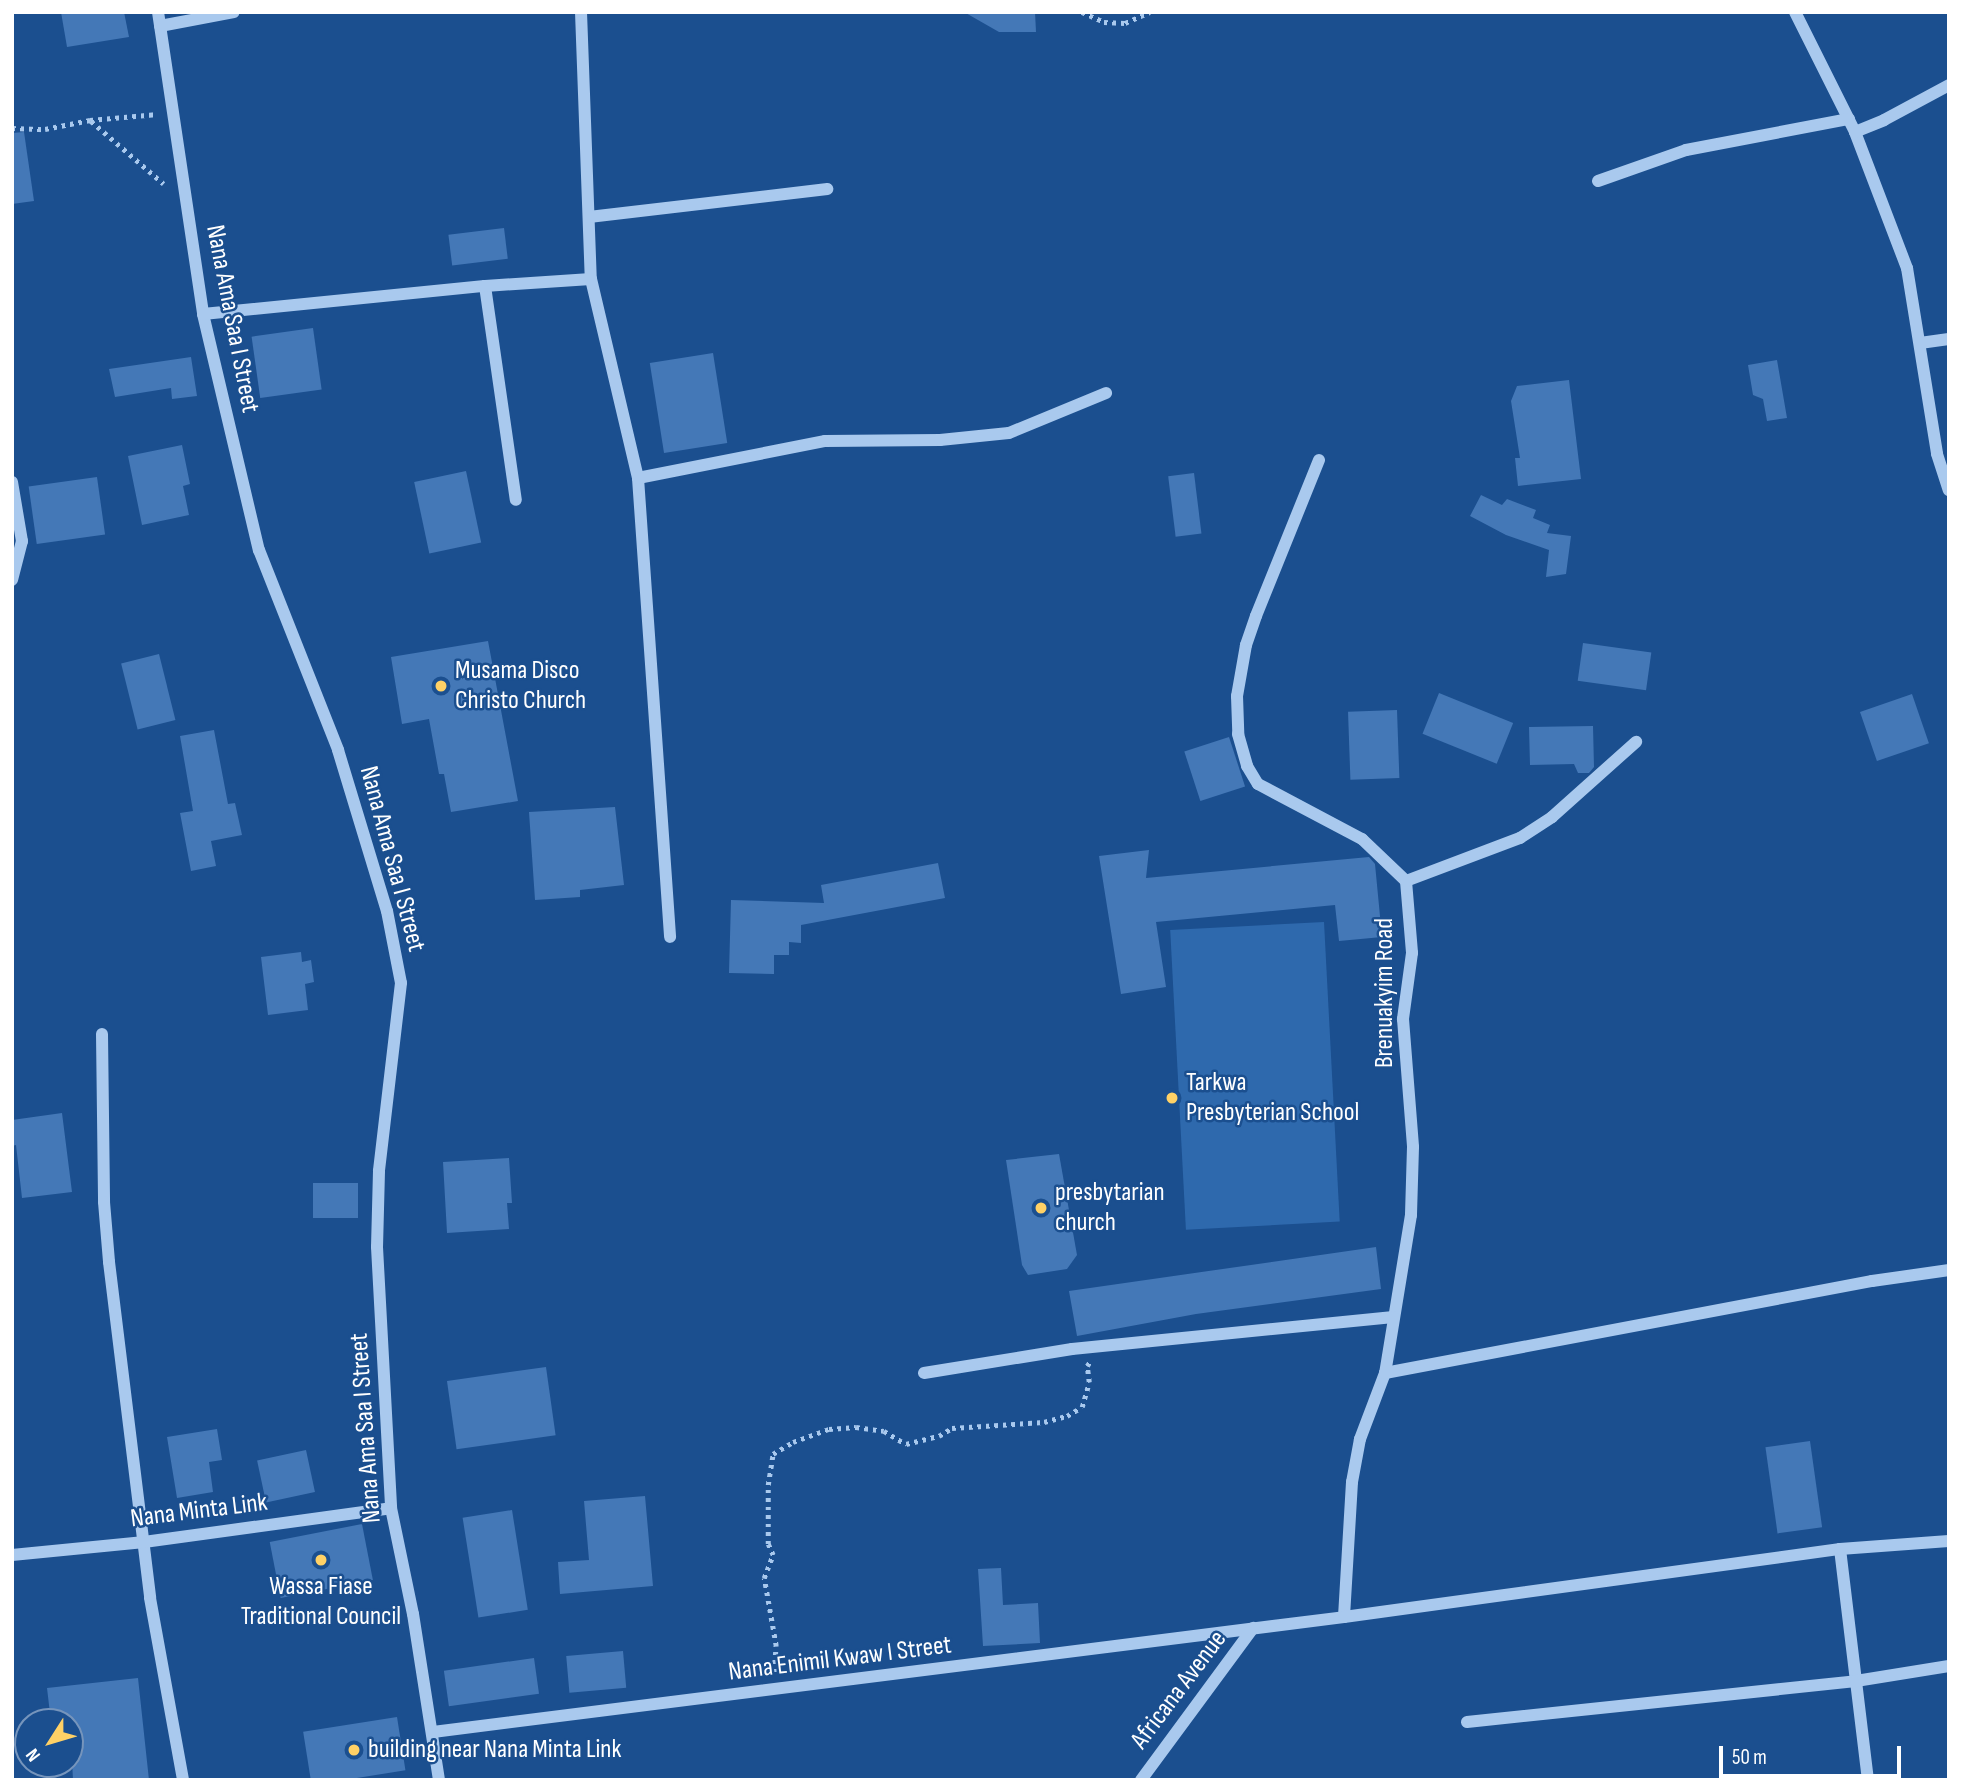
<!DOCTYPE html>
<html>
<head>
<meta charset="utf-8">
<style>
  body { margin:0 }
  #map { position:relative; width:1961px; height:1792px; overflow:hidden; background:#1b4f8f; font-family:"Sofia Sans Condensed",sans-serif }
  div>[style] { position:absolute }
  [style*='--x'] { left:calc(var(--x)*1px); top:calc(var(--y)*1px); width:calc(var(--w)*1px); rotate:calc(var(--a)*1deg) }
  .green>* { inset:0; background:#2e69ad; transform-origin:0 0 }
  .building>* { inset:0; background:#4478b7; transform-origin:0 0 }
  .path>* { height:4.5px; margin-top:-2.25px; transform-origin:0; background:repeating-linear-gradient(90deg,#a9c9ee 0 3.5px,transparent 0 8.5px) }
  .minor>* { height:12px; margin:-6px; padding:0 6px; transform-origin:6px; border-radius:6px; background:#a9c9ee }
  .dots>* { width:19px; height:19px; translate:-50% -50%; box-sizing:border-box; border:4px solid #1b4f8f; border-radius:50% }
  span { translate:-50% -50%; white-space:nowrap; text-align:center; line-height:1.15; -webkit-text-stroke:5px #1b4f8f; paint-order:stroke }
  .street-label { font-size:26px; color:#fff }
  .poi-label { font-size:26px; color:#fff }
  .left { translate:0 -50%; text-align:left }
  .frame { position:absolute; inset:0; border:14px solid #fff; pointer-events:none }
  .north { position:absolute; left:14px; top:1708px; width:70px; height:70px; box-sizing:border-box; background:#1b4f8f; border:2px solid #7695bc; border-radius:50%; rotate:233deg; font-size:19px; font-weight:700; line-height:28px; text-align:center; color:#fff }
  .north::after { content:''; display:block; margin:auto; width:24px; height:32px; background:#ffd166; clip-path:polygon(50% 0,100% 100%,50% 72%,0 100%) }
  .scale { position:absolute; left:1719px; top:1746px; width:182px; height:32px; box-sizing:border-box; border:4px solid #fff; border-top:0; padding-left:9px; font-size:21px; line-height:24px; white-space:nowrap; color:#fff; -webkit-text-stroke:5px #1b4f8f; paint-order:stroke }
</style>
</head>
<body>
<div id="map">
  <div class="green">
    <i style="left:1324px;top:922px;width:300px;height:154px;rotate:87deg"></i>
  </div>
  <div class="building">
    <i style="clip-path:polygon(61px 12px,124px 12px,129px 37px,67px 47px)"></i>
    <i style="clip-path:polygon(964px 12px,1035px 12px,1036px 32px,999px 32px)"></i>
    <i style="clip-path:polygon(24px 132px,34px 201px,12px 204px,12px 133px)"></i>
    <i style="left:504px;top:228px;width:31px;height:56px;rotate:83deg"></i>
    <i style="left:313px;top:328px;width:62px;height:62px;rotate:82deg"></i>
    <i style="left:713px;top:353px;width:91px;height:64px;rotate:81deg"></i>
    <i style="clip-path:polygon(191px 357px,197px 396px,172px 399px,171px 388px,115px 397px,109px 369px)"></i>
    <i style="clip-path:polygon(1777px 360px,1787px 418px,1767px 421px,1763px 399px,1753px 395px,1748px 365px)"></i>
    <i style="clip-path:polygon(1569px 380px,1581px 479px,1518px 486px,1515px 458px,1520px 458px,1511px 401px,1517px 386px)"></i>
    <i style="clip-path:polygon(182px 445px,190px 484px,183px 486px,189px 515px,142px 525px,128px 456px)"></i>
    <i style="left:466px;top:471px;width:73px;height:53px;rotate:78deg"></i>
    <i style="left:1194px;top:473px;width:61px;height:26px;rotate:83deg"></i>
    <i style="left:97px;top:477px;width:58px;height:69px;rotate:82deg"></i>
    <i style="clip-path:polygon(1481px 495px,1502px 505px,1507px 499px,1536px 510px,1533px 518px,1550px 525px,1547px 533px,1571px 536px,1566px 574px,1546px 577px,1549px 550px,1506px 535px,1470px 516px)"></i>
    <i style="clip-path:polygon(488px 641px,518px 801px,451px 812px,444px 774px,439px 774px,429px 719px,402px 724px,391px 657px)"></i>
    <i style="left:1583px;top:643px;width:69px;height:38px;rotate:8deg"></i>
    <i style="left:159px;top:654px;width:68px;height:39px;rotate:76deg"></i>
    <i style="left:1439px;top:693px;width:80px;height:44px;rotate:22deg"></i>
    <i style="left:1912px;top:694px;width:52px;height:55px;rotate:71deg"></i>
    <i style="left:1397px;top:710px;width:68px;height:49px;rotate:88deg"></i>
    <i style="clip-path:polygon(1593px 726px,1594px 767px,1589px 773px,1578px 773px,1574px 764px,1530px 765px,1529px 727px)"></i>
    <i style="clip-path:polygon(214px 730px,228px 804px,235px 803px,242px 835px,211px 841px,216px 866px,191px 871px,180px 813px,193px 811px,180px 736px)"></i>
    <i style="left:1229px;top:737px;width:52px;height:47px;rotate:72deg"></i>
    <i style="clip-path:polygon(615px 807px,624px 885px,580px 890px,580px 897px,535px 900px,529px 812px)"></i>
    <i style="clip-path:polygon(1149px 850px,1146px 878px,1369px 857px,1375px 864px,1382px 937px,1339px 941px,1335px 905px,1156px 922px,1166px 987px,1121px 994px,1099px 856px)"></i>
    <i style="clip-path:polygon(938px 863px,945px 898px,801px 925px,801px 943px,789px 942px,789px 955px,774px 955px,774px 974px,729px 973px,731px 900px,824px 903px,821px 885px)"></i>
    <i style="clip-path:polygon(301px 952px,302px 962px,311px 960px,314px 982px,305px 984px,308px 1010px,268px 1015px,261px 957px)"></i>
    <i style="clip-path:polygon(62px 1113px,72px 1192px,22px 1198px,16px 1145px,12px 1146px,12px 1120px)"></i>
    <i style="clip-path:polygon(1059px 1154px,1077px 1255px,1067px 1269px,1028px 1275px,1022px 1265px,1006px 1160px)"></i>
    <i style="clip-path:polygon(509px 1158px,512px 1203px,507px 1203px,509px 1229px,447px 1233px,443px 1162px)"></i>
    <i style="left:313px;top:1183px;width:45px;height:35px"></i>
    <i style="clip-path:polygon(1376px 1247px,1381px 1289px,1196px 1314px,1077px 1336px,1069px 1291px)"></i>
    <i style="left:546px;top:1367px;width:69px;height:100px;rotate:82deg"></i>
    <i style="clip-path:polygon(217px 1429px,222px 1460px,209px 1462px,213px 1492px,177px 1498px,167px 1437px)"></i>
    <i style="left:1810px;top:1441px;width:87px;height:45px;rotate:82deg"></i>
    <i style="left:306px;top:1450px;width:43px;height:50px;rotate:78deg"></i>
    <i style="clip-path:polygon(645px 1496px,653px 1586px,560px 1594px,558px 1562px,589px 1560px,584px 1501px)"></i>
    <i style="left:512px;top:1510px;width:101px;height:50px;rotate:81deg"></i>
    <i style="left:362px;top:1524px;width:57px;height:94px;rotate:79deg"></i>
    <i style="clip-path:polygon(1001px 1568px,1003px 1605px,1038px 1603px,1040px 1643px,983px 1646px,978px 1569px)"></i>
    <i style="left:623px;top:1651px;width:37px;height:57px;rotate:85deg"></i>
    <i style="left:534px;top:1658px;width:36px;height:91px;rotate:82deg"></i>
    <i style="clip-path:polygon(138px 1678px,149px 1780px,73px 1780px,70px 1722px,51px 1722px,47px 1688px)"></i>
    <i style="left:397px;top:1717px;width:54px;height:95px;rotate:81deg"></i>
  </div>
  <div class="path">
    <i style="--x:1082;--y:12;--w:24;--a:24"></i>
    <i style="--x:1104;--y:22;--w:21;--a:3"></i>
    <i style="--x:1125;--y:23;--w:27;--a:-24"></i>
    <i style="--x:91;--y:121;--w:96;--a:40.8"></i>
    <i style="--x:12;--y:128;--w:33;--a:2"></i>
    <i style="--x:45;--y:129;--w:46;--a:-11.3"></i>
    <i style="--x:90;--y:120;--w:68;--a:-5"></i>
    <i style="--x:774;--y:1672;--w:26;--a:-86"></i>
    <i style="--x:776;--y:1646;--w:69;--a:-100"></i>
    <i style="--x:764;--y:1578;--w:25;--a:-69"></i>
    <i style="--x:773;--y:1555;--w:12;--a:-114"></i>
    <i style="--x:768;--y:1544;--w:59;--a:-90"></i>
    <i style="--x:768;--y:1485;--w:31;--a:-81"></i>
    <i style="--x:773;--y:1454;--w:23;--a:-31"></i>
    <i style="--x:793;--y:1442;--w:38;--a:-20"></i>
    <i style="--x:829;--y:1429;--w:27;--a:-4"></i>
    <i style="--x:856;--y:1427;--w:28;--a:8"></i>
    <i style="--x:884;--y:1431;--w:26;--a:31"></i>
    <i style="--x:906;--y:1444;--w:34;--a:-14"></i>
    <i style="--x:939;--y:1436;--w:15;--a:-32"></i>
    <i style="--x:952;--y:1428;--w:92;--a:-3.7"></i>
    <i style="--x:1044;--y:1422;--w:24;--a:-15"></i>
    <i style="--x:1067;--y:1416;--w:17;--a:-31"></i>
    <i style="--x:1082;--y:1407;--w:26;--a:-74"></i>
    <i style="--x:1089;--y:1382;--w:16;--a:-97"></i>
    <i style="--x:1087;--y:1366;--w:4;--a:-56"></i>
  </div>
  <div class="minor">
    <i style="--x:158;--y:12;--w:305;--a:81.5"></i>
    <i style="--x:203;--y:314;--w:243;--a:76.7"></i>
    <i style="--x:259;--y:550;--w:215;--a:68.4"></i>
    <i style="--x:338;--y:750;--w:168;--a:73.1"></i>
    <i style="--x:387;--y:911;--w:73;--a:79"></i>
    <i style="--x:401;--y:983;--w:189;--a:96.7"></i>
    <i style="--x:379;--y:1171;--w:76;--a:91.5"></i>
    <i style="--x:377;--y:1247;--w:261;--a:86.9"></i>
    <i style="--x:391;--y:1508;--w:108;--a:78.3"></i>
    <i style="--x:413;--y:1614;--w:168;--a:81.1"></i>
    <i style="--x:581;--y:12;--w:267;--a:87.9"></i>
    <i style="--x:591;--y:279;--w:204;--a:76.7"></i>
    <i style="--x:638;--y:478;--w:460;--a:86"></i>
    <i style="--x:1795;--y:12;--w:134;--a:63.4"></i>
    <i style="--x:1855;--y:132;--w:146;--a:69.1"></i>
    <i style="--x:1907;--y:268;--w:188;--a:80.8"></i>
    <i style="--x:1937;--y:454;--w:38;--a:72"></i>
    <i style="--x:160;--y:26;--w:75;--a:-10.7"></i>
    <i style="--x:1855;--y:132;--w:31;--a:-22"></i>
    <i style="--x:1884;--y:120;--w:74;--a:-28.3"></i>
    <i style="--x:1598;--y:181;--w:93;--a:-19.4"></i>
    <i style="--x:1686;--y:150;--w:166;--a:-10.8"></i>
    <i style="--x:589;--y:217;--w:240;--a:-6.7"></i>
    <i style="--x:485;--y:286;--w:216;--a:81.8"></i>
    <i style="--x:203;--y:314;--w:283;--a:-5.7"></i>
    <i style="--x:485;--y:286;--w:106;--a:-3.8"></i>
    <i style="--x:1920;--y:343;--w:29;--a:-8"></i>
    <i style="--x:1319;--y:460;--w:168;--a:112"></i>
    <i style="--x:1256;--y:616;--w:31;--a:109"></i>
    <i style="--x:1246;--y:645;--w:52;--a:100"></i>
    <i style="--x:1237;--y:696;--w:38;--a:88"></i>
    <i style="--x:1238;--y:734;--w:33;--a:74"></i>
    <i style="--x:1247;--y:766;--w:21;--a:59"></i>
    <i style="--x:1258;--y:784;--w:118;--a:27.9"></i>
    <i style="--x:1362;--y:839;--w:61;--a:43.7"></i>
    <i style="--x:1406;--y:881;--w:72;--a:85.2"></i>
    <i style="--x:1412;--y:953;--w:67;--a:97.8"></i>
    <i style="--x:1403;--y:1019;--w:128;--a:85.5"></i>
    <i style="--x:1413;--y:1147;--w:68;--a:91.7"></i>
    <i style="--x:1411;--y:1215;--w:160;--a:99.3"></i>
    <i style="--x:1385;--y:1373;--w:71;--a:110.7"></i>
    <i style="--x:1360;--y:1439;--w:44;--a:100.5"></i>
    <i style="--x:1352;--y:1482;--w:135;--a:93.4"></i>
    <i style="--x:638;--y:478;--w:191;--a:-11.2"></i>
    <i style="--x:825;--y:441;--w:115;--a:-0.5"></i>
    <i style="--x:940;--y:440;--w:69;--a:-5.8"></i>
    <i style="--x:1009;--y:433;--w:105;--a:-22.4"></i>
    <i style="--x:12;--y:482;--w:60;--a:80.4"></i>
    <i style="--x:22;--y:541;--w:40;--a:104.4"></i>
    <i style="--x:1406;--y:881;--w:122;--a:-20.7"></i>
    <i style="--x:1520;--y:838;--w:38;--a:-33"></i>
    <i style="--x:1552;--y:817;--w:113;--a:-41.8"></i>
    <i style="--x:102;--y:1034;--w:168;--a:89.3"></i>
    <i style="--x:104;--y:1202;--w:60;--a:85.2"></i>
    <i style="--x:109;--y:1262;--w:338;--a:83"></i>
    <i style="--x:150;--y:1598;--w:185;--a:79.7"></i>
    <i style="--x:924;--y:1373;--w:150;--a:-9.2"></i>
    <i style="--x:1072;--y:1349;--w:323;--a:-5.7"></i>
    <i style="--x:1385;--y:1373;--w:496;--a:-10.7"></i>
    <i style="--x:1872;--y:1281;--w:78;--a:-8.1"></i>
    <i style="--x:1840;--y:1549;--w:233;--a:83.1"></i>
    <i style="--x:12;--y:1555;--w:133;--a:-5.6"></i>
    <i style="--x:144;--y:1542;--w:249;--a:-7.8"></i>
    <i style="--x:1467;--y:1722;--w:391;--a:-6"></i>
    <i style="--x:1856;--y:1681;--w:94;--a:-9.2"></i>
    <i style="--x:433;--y:1732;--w:918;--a:-7.19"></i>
    <i style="--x:1344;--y:1617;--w:501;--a:-7.81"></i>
    <i style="--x:1840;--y:1549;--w:109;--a:-4.2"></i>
    <i style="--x:1141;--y:1780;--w:189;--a:-53.6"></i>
  </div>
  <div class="dots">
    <i style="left:441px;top:686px;background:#ffd166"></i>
    <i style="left:1172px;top:1098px;background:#ffd166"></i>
    <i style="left:1041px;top:1208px;background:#ffd166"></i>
    <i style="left:321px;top:1560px;background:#ffd166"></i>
    <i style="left:354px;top:1750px;background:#ffd166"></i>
  </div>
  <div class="street-label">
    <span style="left:232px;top:319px;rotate:79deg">Nana Ama Saa I Street</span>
    <span style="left:392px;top:859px;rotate:75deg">Nana Ama Saa I Street</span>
    <span style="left:1385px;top:993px;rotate:-90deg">Brenuakyim Road</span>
    <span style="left:366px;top:1428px;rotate:-94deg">Nana Ama Saa I Street</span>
    <span style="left:199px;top:1511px;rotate:-7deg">Nana Minta Link</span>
    <span style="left:840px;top:1659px;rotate:-7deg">Nana Enimil Kwaw I Street</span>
    <span style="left:1179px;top:1690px;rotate:-53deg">Africana Avenue</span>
  </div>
  <div class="poi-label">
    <span class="left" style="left:455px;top:686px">Musama Disco<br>Christo Church</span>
    <span class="left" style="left:1186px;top:1098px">Tarkwa<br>Presbyterian School</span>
    <span class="left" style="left:1055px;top:1208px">presbytarian<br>church</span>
    <span style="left:321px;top:1602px">Wassa Fiase<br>Traditional Council</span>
    <span class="left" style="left:368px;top:1750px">building near Nana Minta Link</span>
  </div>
  <div class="frame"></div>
  <div class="north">N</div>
  <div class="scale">50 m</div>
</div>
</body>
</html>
